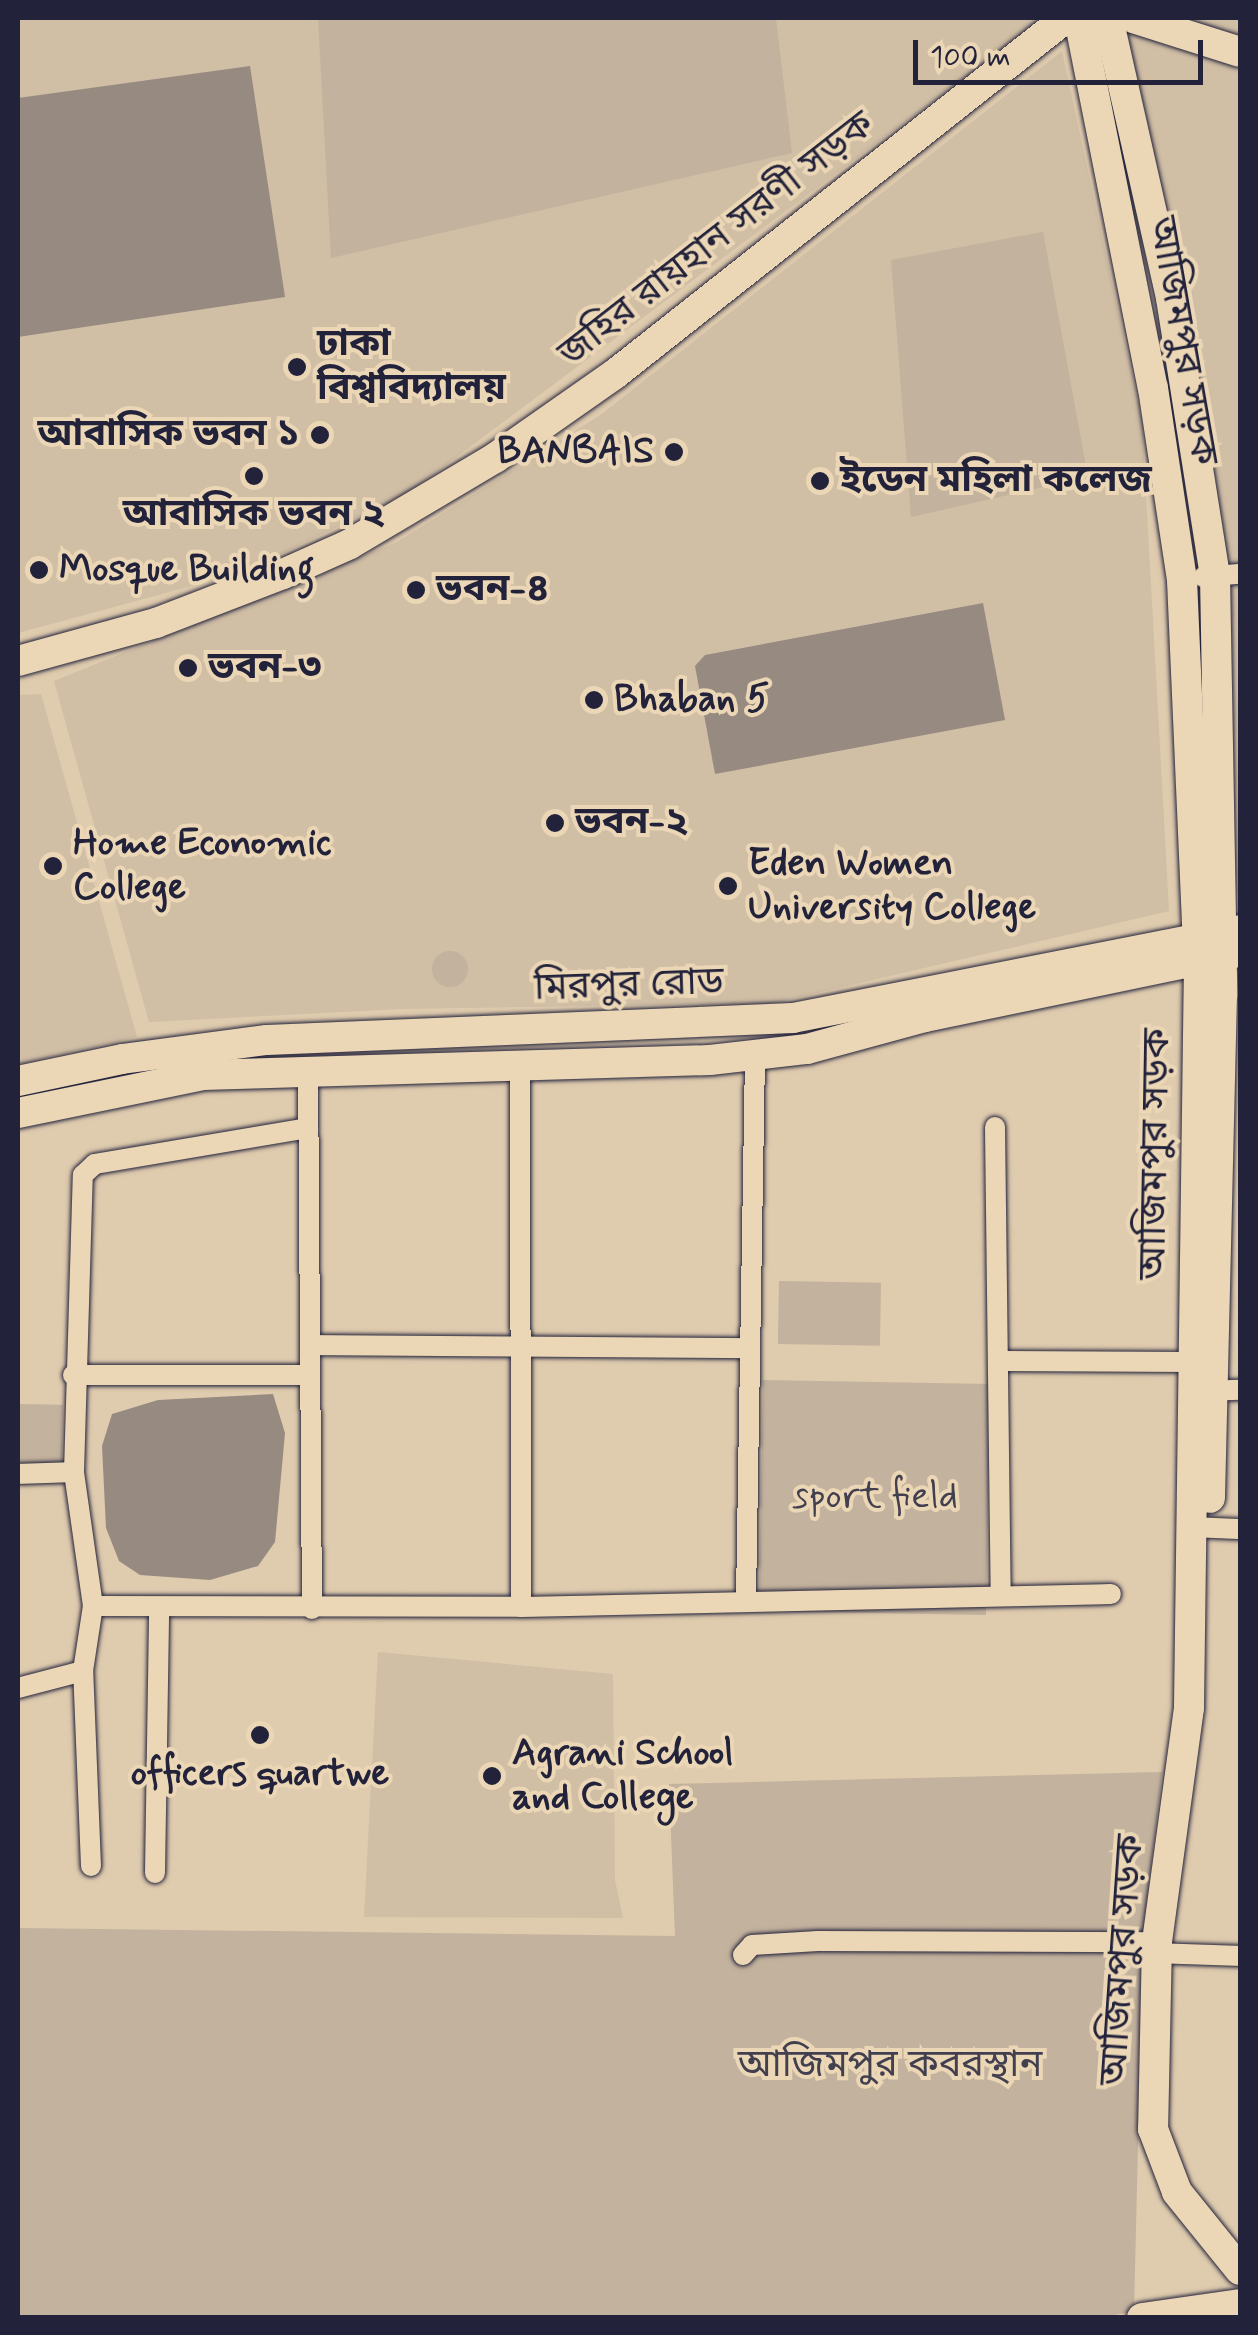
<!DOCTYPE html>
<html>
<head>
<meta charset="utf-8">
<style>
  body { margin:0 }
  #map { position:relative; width:1258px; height:2335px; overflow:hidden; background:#dfcbae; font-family:Mynerve,"Noto Sans Bengali",sans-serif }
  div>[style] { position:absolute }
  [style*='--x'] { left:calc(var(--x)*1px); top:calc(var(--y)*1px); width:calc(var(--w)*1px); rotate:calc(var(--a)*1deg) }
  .built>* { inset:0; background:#d0bea5 }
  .green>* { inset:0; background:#c3b29d; transform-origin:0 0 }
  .round { border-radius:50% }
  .water>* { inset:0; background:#978a81 }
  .roads { filter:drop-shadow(0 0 2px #22223b) drop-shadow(0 0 2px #22223b) }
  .street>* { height:20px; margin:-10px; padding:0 10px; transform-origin:10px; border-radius:10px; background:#ebd6b5 }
  .secondary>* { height:30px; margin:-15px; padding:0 15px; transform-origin:15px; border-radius:15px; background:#ebd6b5 }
  .dots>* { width:28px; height:28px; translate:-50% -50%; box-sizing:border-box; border:5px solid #ebd6b5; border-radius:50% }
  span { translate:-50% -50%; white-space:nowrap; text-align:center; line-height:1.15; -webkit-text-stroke:8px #ebd6b5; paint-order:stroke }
  .street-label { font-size:38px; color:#22223b }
  .poi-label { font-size:38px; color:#22223b; font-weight:700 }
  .left { translate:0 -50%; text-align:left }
  .right { translate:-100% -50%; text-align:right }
  .park-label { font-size:38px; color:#423f4f }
  .frame { position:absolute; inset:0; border:20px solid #22223b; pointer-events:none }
  .scale { position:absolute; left:913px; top:40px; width:290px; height:45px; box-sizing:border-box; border:5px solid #22223b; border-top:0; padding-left:12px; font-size:30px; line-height:35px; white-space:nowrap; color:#22223b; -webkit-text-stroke:8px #ebd6b5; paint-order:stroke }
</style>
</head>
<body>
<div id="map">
  <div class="built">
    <i style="clip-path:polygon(18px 18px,1044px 18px,407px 494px,243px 572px,18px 633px)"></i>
    <i style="clip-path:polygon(1125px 18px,1240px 18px,1240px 910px,1218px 758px,1174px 298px)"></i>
    <i style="clip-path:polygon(1062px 51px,1142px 421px,1169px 911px,774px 1003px,402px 1009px,149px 1022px,54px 681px,397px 542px,599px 416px)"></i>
    <i style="clip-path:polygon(41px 694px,137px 1037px,18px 1064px,18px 695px)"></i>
    <i style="clip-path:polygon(378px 1652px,613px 1674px,615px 1880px,623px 1918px,364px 1917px)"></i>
  </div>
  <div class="green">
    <i style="clip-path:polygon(318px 18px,776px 18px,792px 153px,331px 258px)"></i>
    <i style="clip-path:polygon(1043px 232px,1088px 477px,911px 517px,891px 260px)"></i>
    <i class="round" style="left:432px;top:951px;width:36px;height:36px"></i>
    <i style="left:779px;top:1281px;width:102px;height:63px;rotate:1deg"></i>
    <i style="left:763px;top:1380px;width:227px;height:231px;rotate:1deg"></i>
    <i style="left:18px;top:1404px;width:45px;height:59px;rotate:1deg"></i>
    <i style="clip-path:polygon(1162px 1772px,1143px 1939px,1134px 2311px,1101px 2318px,18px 2318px,18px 1928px,675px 1936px,669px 1784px)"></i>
  </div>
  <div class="water">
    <i style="clip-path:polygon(250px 66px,285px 297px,18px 337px,18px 98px)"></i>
    <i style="clip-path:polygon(983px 603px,1005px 720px,715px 774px,695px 666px,705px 655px)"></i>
    <i style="clip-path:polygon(273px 1394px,285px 1433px,275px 1542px,258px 1566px,210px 1580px,140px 1575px,119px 1561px,106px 1528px,102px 1446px,112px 1414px,158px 1400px)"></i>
  </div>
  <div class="roads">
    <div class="street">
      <i style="--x:1203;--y:577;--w:37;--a:-5"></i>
      <i style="--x:520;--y:1063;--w:544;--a:89.89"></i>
      <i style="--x:308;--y:1068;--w:541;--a:89.58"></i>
      <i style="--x:995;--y:1127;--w:468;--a:89.3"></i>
      <i style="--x:310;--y:1345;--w:440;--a:0.4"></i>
      <i style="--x:1002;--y:1361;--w:190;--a:0.3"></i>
      <i style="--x:73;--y:1375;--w:237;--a:0"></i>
      <i style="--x:1203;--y:1391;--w:37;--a:-2"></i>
      <i style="--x:18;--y:1474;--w:56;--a:-2"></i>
      <i style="--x:1190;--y:1527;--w:50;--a:2.3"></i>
      <i style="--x:746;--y:1599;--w:544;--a:-89.05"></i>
      <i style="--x:93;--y:1606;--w:428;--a:0.1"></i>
      <i style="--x:521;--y:1607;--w:590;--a:-1.26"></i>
      <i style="--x:18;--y:1688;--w:67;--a:-14.7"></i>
      <i style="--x:91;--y:1866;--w:195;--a:-92.3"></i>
      <i style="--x:83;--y:1671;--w:66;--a:-81.3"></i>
      <i style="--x:93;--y:1606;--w:135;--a:-98.1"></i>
      <i style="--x:74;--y:1472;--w:297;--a:-88.3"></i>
      <i style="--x:83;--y:1175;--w:16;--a:-43"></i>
      <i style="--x:95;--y:1164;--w:216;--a:-9.6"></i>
      <i style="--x:155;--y:1873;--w:265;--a:-89.1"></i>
      <i style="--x:1156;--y:1953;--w:84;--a:2"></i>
      <i style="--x:743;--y:1955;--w:13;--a:-48"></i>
      <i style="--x:752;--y:1945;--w:66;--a:-3.5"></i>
      <i style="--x:818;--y:1941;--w:339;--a:0.2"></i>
    </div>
    <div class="secondary">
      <i style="--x:1108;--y:18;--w:287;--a:77.3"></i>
      <i style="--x:1171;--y:298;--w:280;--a:81"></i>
      <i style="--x:1215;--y:575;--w:420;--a:89"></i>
      <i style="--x:1222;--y:995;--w:503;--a:91.37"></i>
      <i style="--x:1133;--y:18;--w:112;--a:17.6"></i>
      <i style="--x:1079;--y:19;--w:376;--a:78.7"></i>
      <i style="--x:1153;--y:388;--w:194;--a:81.4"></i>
      <i style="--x:1182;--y:580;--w:382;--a:87.5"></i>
      <i style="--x:1199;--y:962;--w:746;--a:90.77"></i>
      <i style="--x:1189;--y:1708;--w:236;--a:97.8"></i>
      <i style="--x:1157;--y:1942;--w:187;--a:91.2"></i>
      <i style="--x:1153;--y:2129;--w:67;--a:69.1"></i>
      <i style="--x:1177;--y:2192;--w:100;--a:51.1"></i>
      <i style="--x:18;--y:661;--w:143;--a:-15.4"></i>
      <i style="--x:156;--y:623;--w:136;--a:-21.1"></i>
      <i style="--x:283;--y:574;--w:73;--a:-24.1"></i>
      <i style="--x:350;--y:544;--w:169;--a:-30.7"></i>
      <i style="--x:495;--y:458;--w:146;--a:-35"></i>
      <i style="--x:615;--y:374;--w:575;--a:-38.29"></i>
      <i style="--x:18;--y:1081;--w:106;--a:-11.9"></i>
      <i style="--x:122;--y:1059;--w:146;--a:-7.5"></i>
      <i style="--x:267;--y:1040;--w:526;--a:-2.4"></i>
      <i style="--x:793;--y:1018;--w:456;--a:-11.1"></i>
      <i style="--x:18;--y:1113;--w:189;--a:-11.6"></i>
      <i style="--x:203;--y:1075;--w:507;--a:-1.69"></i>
      <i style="--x:710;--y:1060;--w:98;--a:-6.5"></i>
      <i style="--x:807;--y:1049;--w:122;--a:-15.2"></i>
      <i style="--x:925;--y:1017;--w:322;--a:-11.7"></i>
      <i style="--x:1142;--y:2318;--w:99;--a:-8.1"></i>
    </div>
  </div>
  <div class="dots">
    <i style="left:297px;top:367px;background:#22223b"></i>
    <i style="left:320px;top:435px;background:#22223b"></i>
    <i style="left:674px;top:452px;background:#22223b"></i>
    <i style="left:254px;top:476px;background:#22223b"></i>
    <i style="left:820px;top:481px;background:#22223b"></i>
    <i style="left:39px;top:570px;background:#22223b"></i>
    <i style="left:416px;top:590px;background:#22223b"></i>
    <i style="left:188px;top:668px;background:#22223b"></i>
    <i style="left:594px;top:700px;background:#22223b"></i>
    <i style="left:555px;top:823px;background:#22223b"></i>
    <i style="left:53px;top:866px;background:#22223b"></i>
    <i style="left:728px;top:886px;background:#22223b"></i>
    <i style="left:260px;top:1735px;background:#22223b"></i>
    <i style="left:492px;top:1776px;background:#22223b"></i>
  </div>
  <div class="street-label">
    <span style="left:717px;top:240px;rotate:-38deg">জহির রায়হান সরণী সড়ক</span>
    <span style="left:1182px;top:341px;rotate:80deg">আজিমপুর সড়ক</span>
    <span style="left:629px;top:986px;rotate:-2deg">মিরপুর রোড</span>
    <span style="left:1156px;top:1154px;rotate:-89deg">আজিমপুর সড়ক</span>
    <span style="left:1123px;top:1960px;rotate:-86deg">আজিমপুর সড়ক</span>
  </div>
  <div class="poi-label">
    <span class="left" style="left:317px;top:367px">ঢাকা<br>বিশ্ববিদ্যালয়</span>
    <span class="right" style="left:300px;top:435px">আবাসিক ভবন ১</span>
    <span class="right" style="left:654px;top:452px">BANBAIS</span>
    <span class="left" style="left:840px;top:481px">ইডেন মহিলা কলেজ</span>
    <span style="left:254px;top:515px">আবাসিক ভবন ২</span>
    <span class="left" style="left:59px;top:570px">Mosque Building</span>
    <span class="left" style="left:436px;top:590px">ভবন-৪</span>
    <span class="left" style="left:208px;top:668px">ভবন-৩</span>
    <span class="left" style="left:614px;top:700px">Bhaban 5</span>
    <span class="left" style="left:575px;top:823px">ভবন-২</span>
    <span class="left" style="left:73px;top:866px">Home Economic<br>College</span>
    <span class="left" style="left:748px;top:886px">Eden Women<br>University College</span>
    <span class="left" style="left:512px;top:1776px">Agrani School<br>and College</span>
    <span style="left:260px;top:1774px">officers quartwe</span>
  </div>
  <div class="park-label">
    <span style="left:875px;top:1497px">sport field</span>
    <span style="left:890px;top:2066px">আজিমপুর কবরস্থান</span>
  </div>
  <div class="frame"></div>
  <div class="scale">100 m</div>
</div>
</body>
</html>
